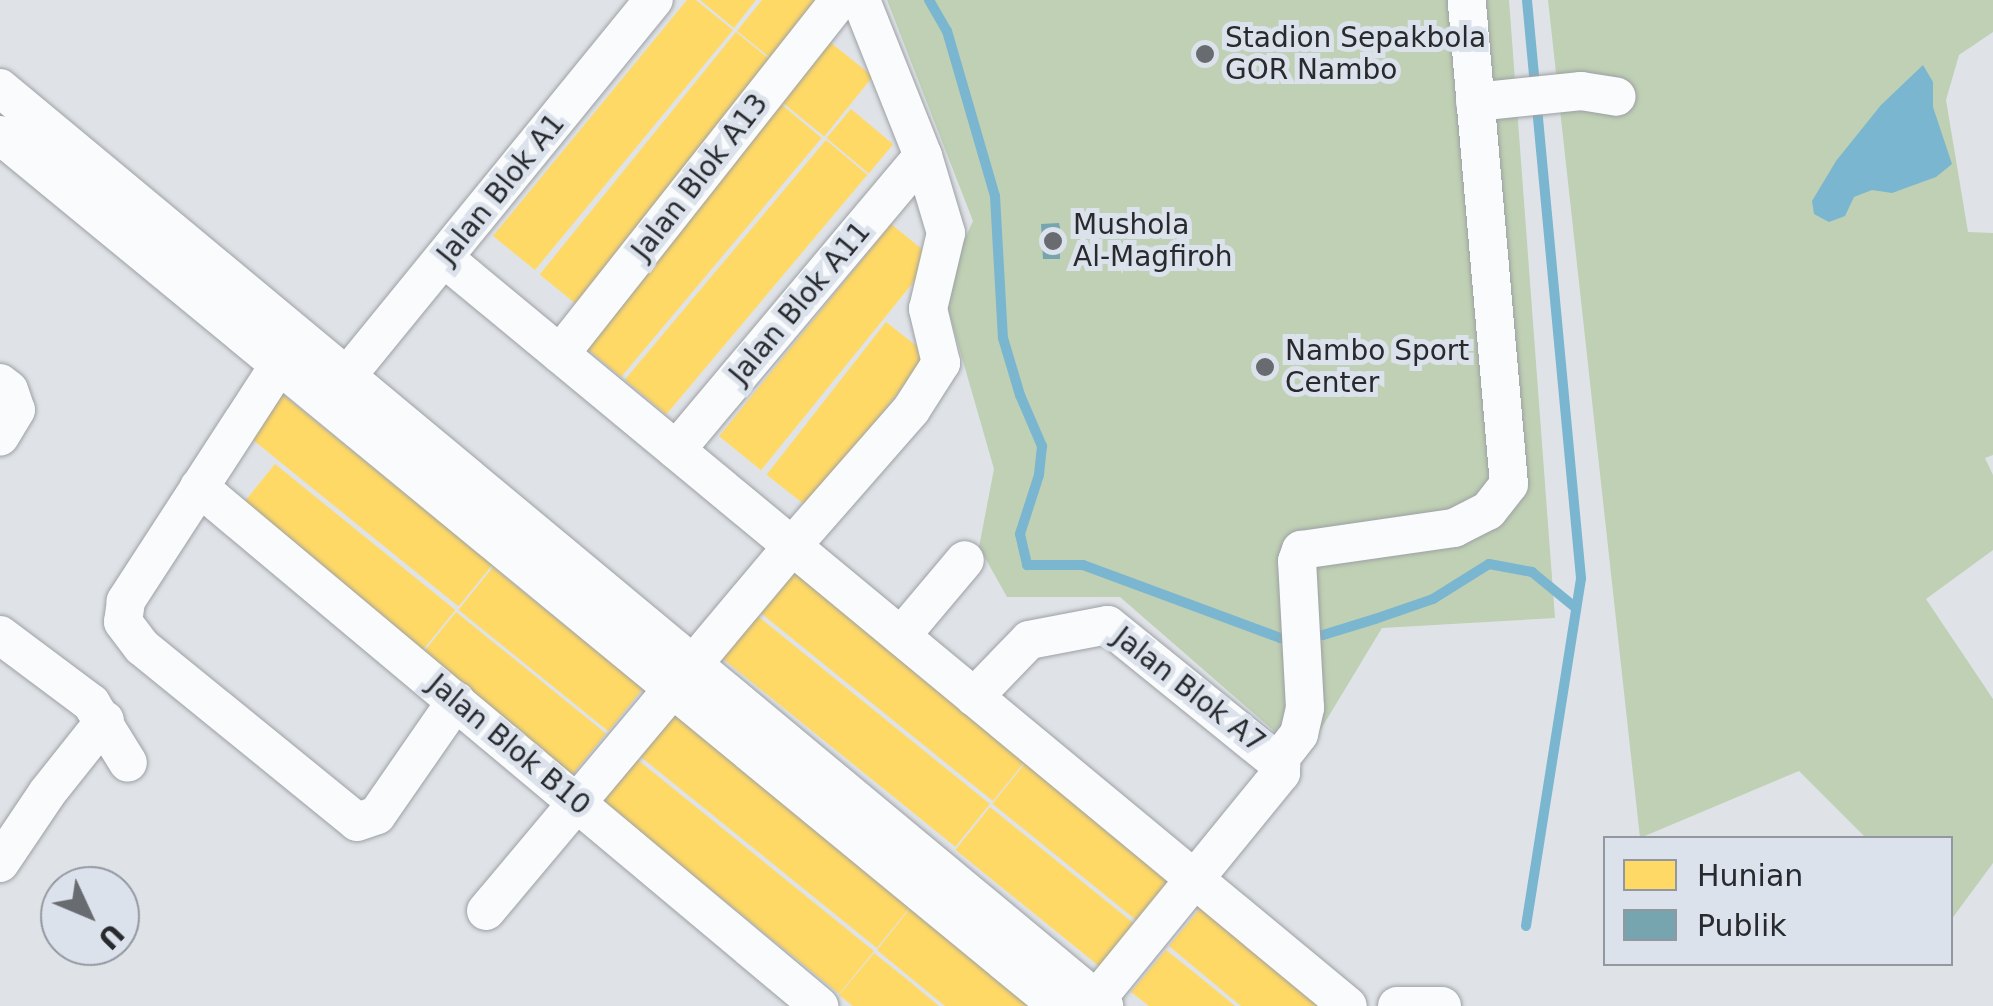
<!DOCTYPE html>
<html>
<head>
<meta charset="utf-8">
<style>
  body { margin:0 }
  #map { position:relative; width:1993px; height:1006px; overflow:hidden; background:#dfe3e8; font-family:"DejaVu Sans",sans-serif }
  div>[style] { position:absolute }
  [style*='--x'] { left:calc(var(--x)*1px); top:calc(var(--y)*1px); width:calc(var(--w)*1px); rotate:calc(var(--a)*1deg) }
  .green>* { inset:0; background:#bfd0b4 }
  .water>* { inset:0; background:#7ab6d0 }
  .homes>* { inset:0; background:#ffd966; transform-origin:0 0 }
  .public>* { inset:0; background:#76a5af }
  .stream>* { height:10px; margin:-5px; padding:0 5px; transform-origin:5px; border-radius:5px; background:#7ab6d0 }
  .roads { filter:drop-shadow(0 0 2px #9da0a3) drop-shadow(0 0 2px #9da0a3) }
  .minor>* { height:38px; margin:-19px; padding:0 19px; transform-origin:19px; border-radius:19px; background:#fafbfc }
  .dots>* { width:28px; height:28px; translate:-50% -50%; box-sizing:border-box; border:5px solid #dbe2ec; border-radius:50% }
  span { translate:-50% -50%; white-space:nowrap; text-align:center; line-height:1.15; -webkit-text-stroke:10px #dbe2ec; paint-order:stroke }
  .poi-label { font-size:28px; color:#282a2e }
  .left { translate:0 -50%; text-align:left }
  .street-label { font-size:28px; color:#282a2e }
  .legend { position:absolute; left:1603px; top:836px; width:350px; height:130px; box-sizing:border-box; background:#dbe2ec; border:2px solid #9398a0; margin:0; padding:12px 18px; list-style:none; font-size:30px; color:#282a2e }
  .legend li { display:flex; align-items:center; gap:20px; height:50px }
  .legend b { width:50px; border:2px solid #9398a0 }
  .north { position:absolute; left:40px; top:866px; width:100px; height:100px; box-sizing:border-box; background:#dbe2ec; border:2px solid #9398a0; border-radius:50%; rotate:134deg; font-size:28px; font-weight:700; line-height:40px; text-align:center; color:#282a2e }
  .north::after { content:''; display:block; margin:auto; width:35px; height:45px; background:#686b6f; clip-path:polygon(50% 0,100% 100%,50% 72%,0 100%) }
</style>
</head>
<body>
<div id="map">
  <div class="green">
    <i style="clip-path:polygon(887px 0,1509px 0,1555px 618px,1382px 628px,1304px 757px,1120px 597px,1007px 597px,979px 547px,994px 469px,942px 288px,973px 221px)"></i>
    <i style="clip-path:polygon(1548px 0,1993px 0,1993px 32px,1959px 55px,1946px 100px,1968px 232px,1993px 233px,1993px 455px,1985px 458px,1993px 475px,1993px 550px,1926px 599px,1993px 699px,1993px 863px,1951px 920px,1950px 838px,1866px 838px,1799px 771px,1640px 838px)"></i>
  </div>
  <div class="water">
    <i style="clip-path:polygon(1923px 65px,1933px 82px,1933px 107px,1952px 164px,1936px 177px,1892px 193px,1872px 190px,1854px 197px,1845px 216px,1829px 222px,1814px 214px,1812px 201px,1836px 161px,1881px 105px)"></i>
  </div>
  <div class="homes">
    <i style="clip-path:polygon(687px 0,696px 0,733px 30px,535px 270px,493px 236px)"></i>
    <i style="clip-path:polygon(700px 0,756px 0,734px 28px)"></i>
    <i style="clip-path:polygon(762px 0,821px 0,779px 65px,737px 31px)"></i>
    <i style="left:736px;top:32px;width:54px;height:312px;rotate:39deg"></i>
    <i style="left:830px;top:42px;width:55px;height:77px;rotate:39deg"></i>
    <i style="left:781px;top:104px;width:53px;height:312px;rotate:40deg"></i>
    <i style="left:851px;top:109px;width:55px;height:38px;rotate:40deg"></i>
    <i style="left:826px;top:140px;width:54px;height:313px;rotate:40deg"></i>
    <i style="left:891px;top:224px;width:54px;height:273px;rotate:39deg"></i>
    <i style="left:886px;top:322px;width:53px;height:194px;rotate:38deg"></i>
    <i style="left:282px;top:394px;width:271px;height:54px;rotate:39deg"></i>
    <i style="left:275px;top:464px;width:232px;height:55px;rotate:39deg"></i>
    <i style="left:786px;top:564px;width:310px;height:54px;rotate:39deg"></i>
    <i style="left:493px;top:567px;width:193px;height:55px;rotate:39deg"></i>
    <i style="left:749px;top:609px;width:310px;height:55px;rotate:39deg"></i>
    <i style="left:456px;top:612px;width:193px;height:55px;rotate:39deg"></i>
    <i style="left:670px;top:711px;width:310px;height:54px;rotate:39deg"></i>
    <i style="left:633px;top:756px;width:310px;height:55px;rotate:39deg"></i>
    <i style="left:1027px;top:761px;width:194px;height:55px;rotate:39deg"></i>
    <i style="left:990px;top:807px;width:193px;height:55px;rotate:39deg"></i>
    <i style="clip-path:polygon(1203px 905px,1326px 1006px,1241px 1006px,1169px 946px)"></i>
    <i style="clip-path:polygon(911px 907px,1032px 1006px,945px 1006px,877px 950px)"></i>
    <i style="clip-path:polygon(1166px 950px,1196px 974px,1235px 1006px,1149px 1006px,1131px 992px)"></i>
    <i style="clip-path:polygon(874px 953px,904px 977px,939px 1006px,853px 1006px,839px 995px)"></i>
  </div>
  <div class="public">
    <i style="clip-path:polygon(1059px 223px,1064px 246px,1060px 247px,1060px 259px,1043px 259px,1041px 224px)"></i>
  </div>
  <div class="stream">
    <i style="--x:929;--y:0;--w:36;--a:60"></i>
    <i style="--x:947;--y:31;--w:172;--a:73.8"></i>
    <i style="--x:995;--y:196;--w:142;--a:86.8"></i>
    <i style="--x:1003;--y:338;--w:59;--a:73.4"></i>
    <i style="--x:1020;--y:395;--w:56;--a:66.7"></i>
    <i style="--x:1042;--y:446;--w:29;--a:96"></i>
    <i style="--x:1039;--y:475;--w:62;--a:107.9"></i>
    <i style="--x:1020;--y:534;--w:32;--a:77"></i>
    <i style="--x:1027;--y:565;--w:56;--a:0"></i>
    <i style="--x:1083;--y:565;--w:210;--a:20.3"></i>
    <i style="--x:1280;--y:638;--w:43;--a:-4"></i>
    <i style="--x:1323;--y:635;--w:54;--a:-17.1"></i>
    <i style="--x:1375;--y:619;--w:61;--a:-19"></i>
    <i style="--x:1433;--y:599;--w:66;--a:-32"></i>
    <i style="--x:1489;--y:564;--w:44;--a:10.5"></i>
    <i style="--x:1532;--y:572;--w:57;--a:39.3"></i>
    <i style="--x:1526;--y:926;--w:352;--a:-81"></i>
    <i style="--x:1581;--y:578;--w:581;--a:-95.34"></i>
  </div>
  <div class="roads">
    <div class="minor">
      <i style="--x:0;--y:88;--w:1436;--a:39.74"></i>
      <i style="--x:1475;--y:102;--w:107;--a:-5.9"></i>
      <i style="--x:1581;--y:91;--w:36;--a:9"></i>
      <i style="--x:0;--y:135;--w:1370;--a:39.46"></i>
      <i style="--x:444;--y:258;--w:1173;--a:39.61"></i>
      <i style="--x:290;--y:348;--w:302;--a:123"></i>
      <i style="--x:126;--y:601;--w:21;--a:98"></i>
      <i style="--x:123;--y:622;--w:31;--a:53"></i>
      <i style="--x:142;--y:647;--w:277;--a:39.1"></i>
      <i style="--x:357;--y:822;--w:21;--a:-19"></i>
      <i style="--x:377;--y:815;--w:139;--a:-55.3"></i>
      <i style="--x:560;--y:354;--w:451;--a:-51.7"></i>
      <i style="--x:346;--y:377;--w:487;--a:-50.8"></i>
      <i style="--x:0;--y:383;--w:11;--a:38"></i>
      <i style="--x:9;--y:390;--w:21;--a:71"></i>
      <i style="--x:16;--y:410;--w:31;--a:121"></i>
      <i style="--x:676;--y:450;--w:384;--a:-50"></i>
      <i style="--x:199;--y:487;--w:809;--a:39.93"></i>
      <i style="--x:0;--y:635;--w:114;--a:36.8"></i>
      <i style="--x:91;--y:703;--w:70;--a:58.3"></i>
      <i style="--x:901;--y:636;--w:99;--a:-49.9"></i>
      <i style="--x:974;--y:697;--w:79;--a:-46"></i>
      <i style="--x:1029;--y:640;--w:80;--a:-10.8"></i>
      <i style="--x:1108;--y:625;--w:223;--a:39"></i>
      <i style="--x:1281;--y:765;--w:8;--a:90"></i>
      <i style="--x:1281;--y:773;--w:301;--a:129.2"></i>
      <i style="--x:1278;--y:761;--w:34;--a:-52"></i>
      <i style="--x:1299;--y:734;--w:27;--a:-77"></i>
      <i style="--x:1305;--y:708;--w:147;--a:-93.1"></i>
      <i style="--x:1297;--y:561;--w:12;--a:-70"></i>
      <i style="--x:1301;--y:550;--w:155;--a:-8.2"></i>
      <i style="--x:1454;--y:528;--w:38;--a:-27"></i>
      <i style="--x:1488;--y:511;--w:34;--a:-52"></i>
      <i style="--x:1509;--y:484;--w:486;--a:-95"></i>
      <i style="--x:0;--y:863;--w:84;--a:-56.1"></i>
      <i style="--x:47;--y:793;--w:93;--a:-51.5"></i>
      <i style="--x:486;--y:911;--w:476;--a:-50"></i>
      <i style="--x:792;--y:546;--w:181;--a:-48.8"></i>
      <i style="--x:911;--y:410;--w:56;--a:-57.4"></i>
      <i style="--x:941;--y:363;--w:56;--a:-103.5"></i>
      <i style="--x:928;--y:309;--w:78;--a:-76.7"></i>
      <i style="--x:946;--y:233;--w:80;--a:-106.6"></i>
      <i style="--x:923;--y:156;--w:168;--a:-111.7"></i>
      <i style="--x:1397;--y:1006;--w:45;--a:0"></i>
    </div>
  </div>
  <div class="dots">
    <i style="left:1205px;top:54px;background:#686b6f"></i>
    <i style="left:1053px;top:241px;background:#686b6f"></i>
    <i style="left:1265px;top:367px;background:#686b6f"></i>
  </div>
  <div class="poi-label">
    <span class="left" style="left:1225px;top:54px">Stadion Sepakbola<br>GOR Nambo</span>
    <span class="left" style="left:1073px;top:241px">Mushola<br>Al-Magfiroh</span>
    <span class="left" style="left:1285px;top:367px">Nambo Sport<br>Center</span>
  </div>
  <div class="street-label">
    <span style="left:700px;top:177px;rotate:-52deg">Jalan Blok A13</span>
    <span style="left:501px;top:189px;rotate:-51deg">Jalan Blok A1</span>
    <span style="left:800px;top:303px;rotate:-50deg">Jalan Blok A11</span>
    <span style="left:1189px;top:690px;rotate:38deg">Jalan Blok A7</span>
    <span style="left:509px;top:745px;rotate:40deg">Jalan Blok B10</span>
  </div>
  <ul class="legend">
  <li><b style="height:28px;background:#ffd966"></b>Hunian</li>
  <li><b style="height:28px;background:#76a5af"></b>Publik</li>
  </ul>
  <div class="north">U</div>
</div>
</body>
</html>
